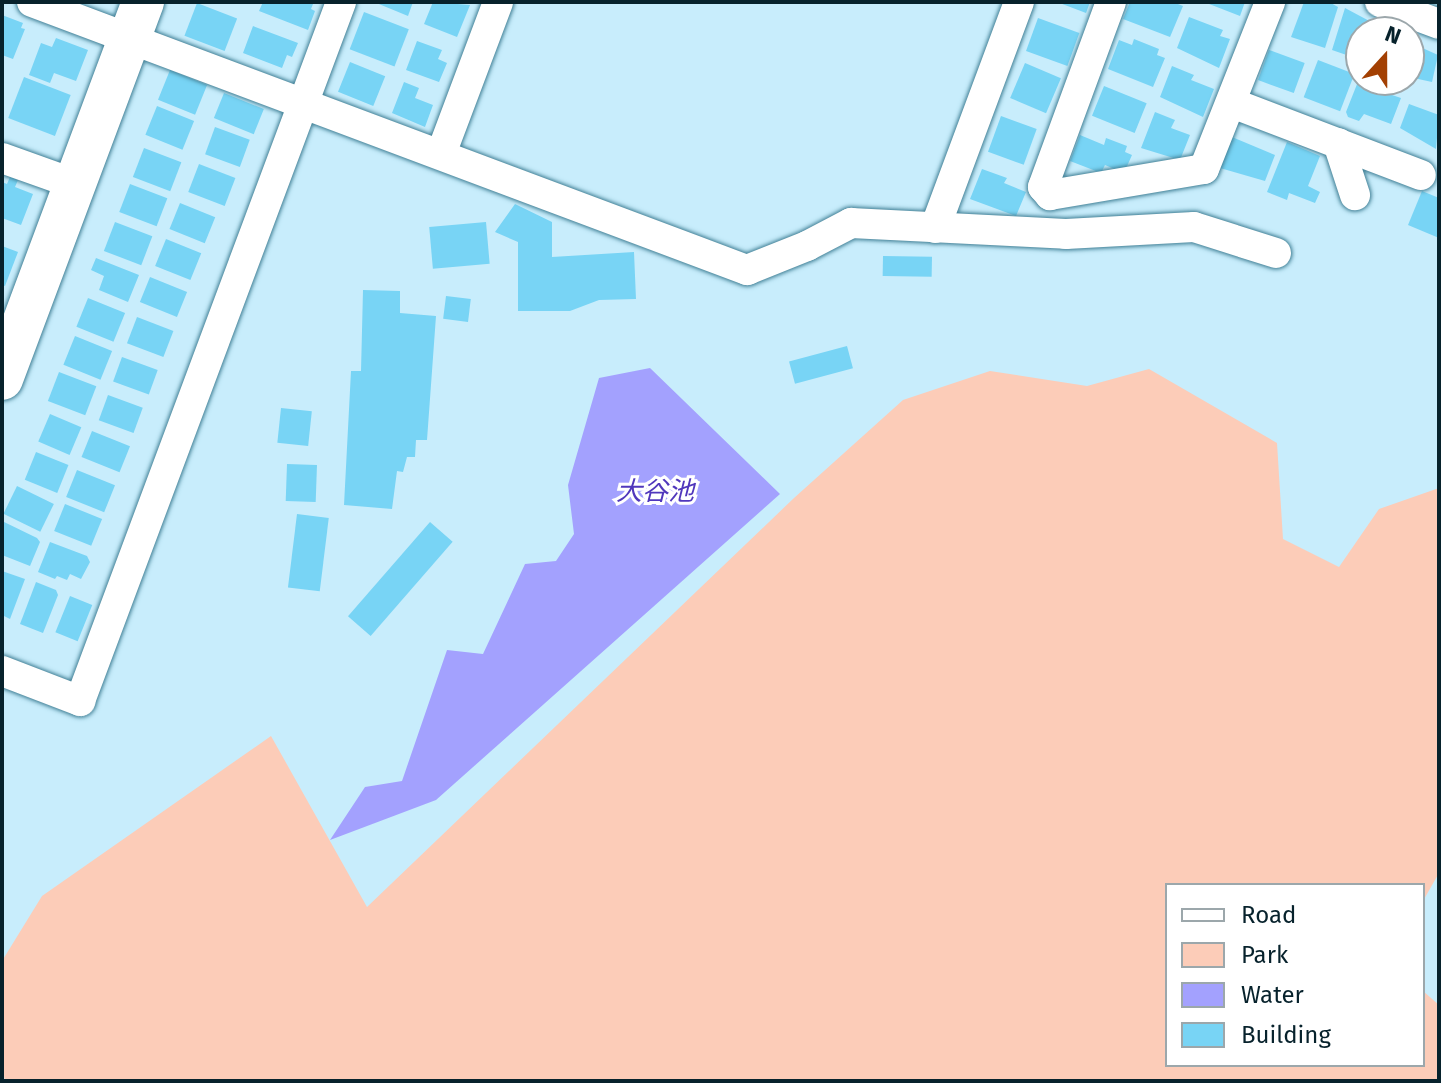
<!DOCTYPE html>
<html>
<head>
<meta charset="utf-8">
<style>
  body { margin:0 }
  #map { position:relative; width:1441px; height:1083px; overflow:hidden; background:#c8edfc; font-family:"Fira Sans","Noto Sans JP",sans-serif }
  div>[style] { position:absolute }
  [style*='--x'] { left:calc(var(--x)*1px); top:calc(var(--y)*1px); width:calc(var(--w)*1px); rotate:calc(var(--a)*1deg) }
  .green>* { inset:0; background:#fcccb8 }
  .water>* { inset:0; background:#a3a1fe }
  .building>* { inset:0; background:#78d4f5; transform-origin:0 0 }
  .roads { filter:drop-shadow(0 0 2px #418096) drop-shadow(0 0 2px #418096) }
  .street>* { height:30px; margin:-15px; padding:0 15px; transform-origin:15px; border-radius:15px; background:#fff }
  .secondary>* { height:42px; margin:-21px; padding:0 21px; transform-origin:21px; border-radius:21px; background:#fff }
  span { translate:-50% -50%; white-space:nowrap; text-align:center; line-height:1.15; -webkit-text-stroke:6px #fff; paint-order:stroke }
  .water-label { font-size:26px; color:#5037bc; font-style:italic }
  .frame { position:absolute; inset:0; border:4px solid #07222c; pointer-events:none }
  .legend { position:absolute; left:1165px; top:883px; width:260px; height:184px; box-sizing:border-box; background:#fff; border:2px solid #9ca7ab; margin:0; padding:10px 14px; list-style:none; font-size:24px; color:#07222c }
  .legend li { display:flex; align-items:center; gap:16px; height:40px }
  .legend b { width:40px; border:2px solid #9ca7ab }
  .north { position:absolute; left:1345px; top:16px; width:80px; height:80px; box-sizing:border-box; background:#fff; border:2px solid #9ca7ab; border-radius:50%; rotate:21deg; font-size:22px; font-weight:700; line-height:32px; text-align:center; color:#07222c }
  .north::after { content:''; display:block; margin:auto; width:28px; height:36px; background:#a34003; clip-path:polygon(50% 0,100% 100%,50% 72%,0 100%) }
</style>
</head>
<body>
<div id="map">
  <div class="green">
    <i style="clip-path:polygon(1149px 369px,1277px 443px,1283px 539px,1339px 567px,1379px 509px,1439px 488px,1439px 873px,1423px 901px,1423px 885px,1167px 885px,1167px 1065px,1423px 1065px,1423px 991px,1439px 1005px,1439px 1081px,5px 1081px,2px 1066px,2px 961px,42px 896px,271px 736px,367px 907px,794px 498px,903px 400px,990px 371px,1087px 386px)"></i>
  </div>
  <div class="water">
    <i style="clip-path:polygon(650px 368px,780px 494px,436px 800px,330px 840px,365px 787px,402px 781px,447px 650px,483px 654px,525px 564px,556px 561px,574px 534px,568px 485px,599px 378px)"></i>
  </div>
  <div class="building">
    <i style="clip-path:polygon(263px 2px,313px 4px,311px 9px,315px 11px,308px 30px,259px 11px)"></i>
    <i style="clip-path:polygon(374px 2px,413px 2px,408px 16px)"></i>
    <i style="clip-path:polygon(433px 2px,470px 5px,457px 37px,424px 24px)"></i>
    <i style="clip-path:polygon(1057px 2px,1090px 2px,1086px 13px)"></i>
    <i style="clip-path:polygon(1130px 2px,1173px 2px,1183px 6px,1170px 37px,1123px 19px)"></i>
    <i style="clip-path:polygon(1204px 2px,1245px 2px,1240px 16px)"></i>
    <i style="clip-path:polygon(1304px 2px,1329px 2px,1338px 7px,1325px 48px,1291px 37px)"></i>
    <i style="left:197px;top:3px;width:43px;height:35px;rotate:21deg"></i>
    <i style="clip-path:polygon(1345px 8px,1390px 32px,1361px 32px,1361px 60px,1332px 50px)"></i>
    <i style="left:364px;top:12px;width:48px;height:40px;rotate:21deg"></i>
    <i style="clip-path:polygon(2px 15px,23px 23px,21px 28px,25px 29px,13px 59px,2px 55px)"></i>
    <i style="clip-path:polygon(1189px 17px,1223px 30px,1220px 36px,1230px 39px,1219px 68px,1177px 48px)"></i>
    <i style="left:1038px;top:18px;width:44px;height:35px;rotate:20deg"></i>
    <i style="clip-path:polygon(253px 26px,298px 43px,292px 57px,287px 55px,282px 68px,243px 53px)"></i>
    <i style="clip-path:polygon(56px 38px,88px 50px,76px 81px,54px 73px,50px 83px,29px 75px,41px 43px,52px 47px)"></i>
    <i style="clip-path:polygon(1134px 39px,1159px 49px,1157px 55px,1165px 58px,1153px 87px,1108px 69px,1119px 40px,1132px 45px)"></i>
    <i style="clip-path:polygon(417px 41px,442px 50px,438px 59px,447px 63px,439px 82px,406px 70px)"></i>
    <i style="clip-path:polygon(1409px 42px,1438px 55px,1432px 82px,1409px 77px)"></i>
    <i style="left:1269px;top:50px;width:38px;height:32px;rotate:20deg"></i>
    <i style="left:1318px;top:60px;width:39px;height:40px;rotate:21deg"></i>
    <i style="left:350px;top:62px;width:38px;height:32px;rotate:22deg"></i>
    <i style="left:1025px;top:63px;width:39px;height:38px;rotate:23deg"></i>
    <i style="clip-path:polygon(1172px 66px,1194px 75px,1191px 80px,1214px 89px,1203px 117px,1160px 97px)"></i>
    <i style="left:170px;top:70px;width:40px;height:32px;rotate:22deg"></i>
    <i style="clip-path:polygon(1361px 74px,1361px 80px,1393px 91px,1392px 95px,1401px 98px,1391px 124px,1364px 114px,1359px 121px,1348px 117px,1346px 112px)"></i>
    <i style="left:24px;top:77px;width:50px;height:44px;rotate:21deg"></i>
    <i style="clip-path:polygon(404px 82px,419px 88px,415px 98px,433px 105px,425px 127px,392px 113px)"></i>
    <i style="left:1104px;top:86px;width:46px;height:32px;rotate:22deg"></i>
    <i style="left:224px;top:93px;width:43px;height:27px;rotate:22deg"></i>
    <i style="clip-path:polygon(1409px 104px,1439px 115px,1436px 149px,1400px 128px)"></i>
    <i style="left:157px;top:106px;width:40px;height:31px;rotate:22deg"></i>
    <i style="clip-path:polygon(1155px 112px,1175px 120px,1171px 128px,1190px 135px,1180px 160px,1141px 148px)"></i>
    <i style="left:1001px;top:116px;width:38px;height:38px;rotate:20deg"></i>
    <i style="left:215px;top:127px;width:37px;height:29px;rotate:20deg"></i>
    <i style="clip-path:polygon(1080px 135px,1104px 145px,1106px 138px,1127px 146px,1125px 152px,1132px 155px,1124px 173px,1105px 165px,1101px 173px,1070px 161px)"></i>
    <i style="clip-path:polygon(1232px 137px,1275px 155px,1265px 181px,1220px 168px)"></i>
    <i style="clip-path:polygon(1287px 142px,1320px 156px,1308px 186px,1320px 192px,1315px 203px,1289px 193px,1287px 200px,1267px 192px)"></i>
    <i style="left:144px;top:148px;width:40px;height:31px;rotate:21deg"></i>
    <i style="left:199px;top:164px;width:39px;height:30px;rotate:21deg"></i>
    <i style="clip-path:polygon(982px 169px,1007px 178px,1004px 183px,1026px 192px,1016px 216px,970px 199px)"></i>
    <i style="clip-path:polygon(10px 177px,18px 180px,15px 187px,33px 194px,21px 225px,2px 218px,2px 182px,7px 184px)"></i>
    <i style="left:130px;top:184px;width:40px;height:30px;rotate:21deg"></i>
    <i style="clip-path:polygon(1422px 191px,1439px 198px,1439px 238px,1408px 225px)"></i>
    <i style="left:180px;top:203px;width:38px;height:28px;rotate:22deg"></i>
    <i style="clip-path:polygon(515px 204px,552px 222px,552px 257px,634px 252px,636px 299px,599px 300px,570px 311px,518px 311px,518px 242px,495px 232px)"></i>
    <i style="left:115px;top:222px;width:40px;height:31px;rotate:21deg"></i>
    <i style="left:486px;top:222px;width:42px;height:57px;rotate:85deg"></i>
    <i style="left:166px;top:239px;width:38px;height:29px;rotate:22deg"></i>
    <i style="clip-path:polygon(2px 246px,18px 252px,5px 286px,2px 285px)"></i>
    <i style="left:883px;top:256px;width:49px;height:20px;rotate:1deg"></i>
    <i style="clip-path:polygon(96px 258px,139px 275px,128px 302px,99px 290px,104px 276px,91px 270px)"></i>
    <i style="left:150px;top:277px;width:40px;height:27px;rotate:22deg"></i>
    <i style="clip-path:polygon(363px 290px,400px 291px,400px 313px,436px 316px,427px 440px,416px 440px,415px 457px,407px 457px,403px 472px,397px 471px,392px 509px,344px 505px,351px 371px,361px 371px)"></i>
    <i style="left:446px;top:296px;width:25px;height:23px;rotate:7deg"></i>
    <i style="left:88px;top:298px;width:40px;height:31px;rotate:22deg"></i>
    <i style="left:137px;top:317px;width:39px;height:28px;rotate:21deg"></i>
    <i style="left:75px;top:336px;width:40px;height:31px;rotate:22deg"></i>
    <i style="left:847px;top:346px;width:23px;height:60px;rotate:75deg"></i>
    <i style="left:122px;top:357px;width:38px;height:26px;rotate:20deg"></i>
    <i style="left:59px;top:372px;width:40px;height:31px;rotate:21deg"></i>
    <i style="left:108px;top:395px;width:37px;height:27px;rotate:20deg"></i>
    <i style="left:281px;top:408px;width:31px;height:35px;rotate:6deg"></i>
    <i style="left:50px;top:414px;width:34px;height:30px;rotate:23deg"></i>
    <i style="left:92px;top:431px;width:41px;height:28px;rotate:22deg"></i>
    <i style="left:36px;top:452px;width:35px;height:30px;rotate:22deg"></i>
    <i style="left:287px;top:464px;width:30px;height:37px;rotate:2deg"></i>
    <i style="left:77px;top:470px;width:41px;height:29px;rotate:22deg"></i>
    <i style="left:17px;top:486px;width:41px;height:31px;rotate:26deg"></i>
    <i style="left:65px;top:504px;width:40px;height:29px;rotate:22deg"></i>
    <i style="left:297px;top:514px;width:32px;height:74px;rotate:7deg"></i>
    <i style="clip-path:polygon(2px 521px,37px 538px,40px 542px,30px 566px,2px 555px)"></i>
    <i style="left:430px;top:522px;width:30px;height:125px;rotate:41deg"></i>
    <i style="clip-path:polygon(50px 542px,87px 556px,90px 562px,81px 579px,70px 574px,67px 580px,57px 576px,55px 579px,38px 572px)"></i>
    <i style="clip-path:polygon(2px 571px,25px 579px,10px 619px,2px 615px)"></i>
    <i style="clip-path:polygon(36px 582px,56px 590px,58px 595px,43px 633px,20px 624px)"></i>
    <i style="left:70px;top:596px;width:24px;height:39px;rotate:22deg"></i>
  </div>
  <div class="roads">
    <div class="street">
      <i style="--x:32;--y:2;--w:764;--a:20.55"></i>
      <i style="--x:747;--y:270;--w:65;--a:-21.8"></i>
      <i style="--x:807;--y:246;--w:50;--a:-27.6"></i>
      <i style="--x:851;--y:223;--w:215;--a:2.9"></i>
      <i style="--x:1066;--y:234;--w:128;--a:-3.1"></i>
      <i style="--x:1194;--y:227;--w:86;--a:17.6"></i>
      <i style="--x:1111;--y:2;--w:197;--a:110.2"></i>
      <i style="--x:1043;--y:187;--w:11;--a:49"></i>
      <i style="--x:1050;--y:195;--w:156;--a:-9.6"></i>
      <i style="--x:1204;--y:169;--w:180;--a:-68.4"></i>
      <i style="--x:1380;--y:2;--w:63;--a:20.4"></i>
      <i style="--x:1232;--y:103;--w:202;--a:20.9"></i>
      <i style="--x:1338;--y:143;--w:55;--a:71.9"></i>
      <i style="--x:441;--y:154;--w:162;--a:-69.4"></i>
      <i style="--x:2;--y:158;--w:77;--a:19.6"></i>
      <i style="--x:935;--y:228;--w:241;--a:-69.6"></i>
      <i style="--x:2;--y:671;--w:84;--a:21"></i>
      <i style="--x:80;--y:701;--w:746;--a:-69.52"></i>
    </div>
    <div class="secondary">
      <i style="--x:2;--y:379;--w:403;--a:-69.5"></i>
    </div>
  </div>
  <div class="water-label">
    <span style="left:655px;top:492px">大谷池</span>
  </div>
  <div class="frame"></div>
  <ul class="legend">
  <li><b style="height:10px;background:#fff"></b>Road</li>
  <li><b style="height:22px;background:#fcccb8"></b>Park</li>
  <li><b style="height:22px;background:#a3a1fe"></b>Water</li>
  <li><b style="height:22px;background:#78d4f5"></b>Building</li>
  </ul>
  <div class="north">N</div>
</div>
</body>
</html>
